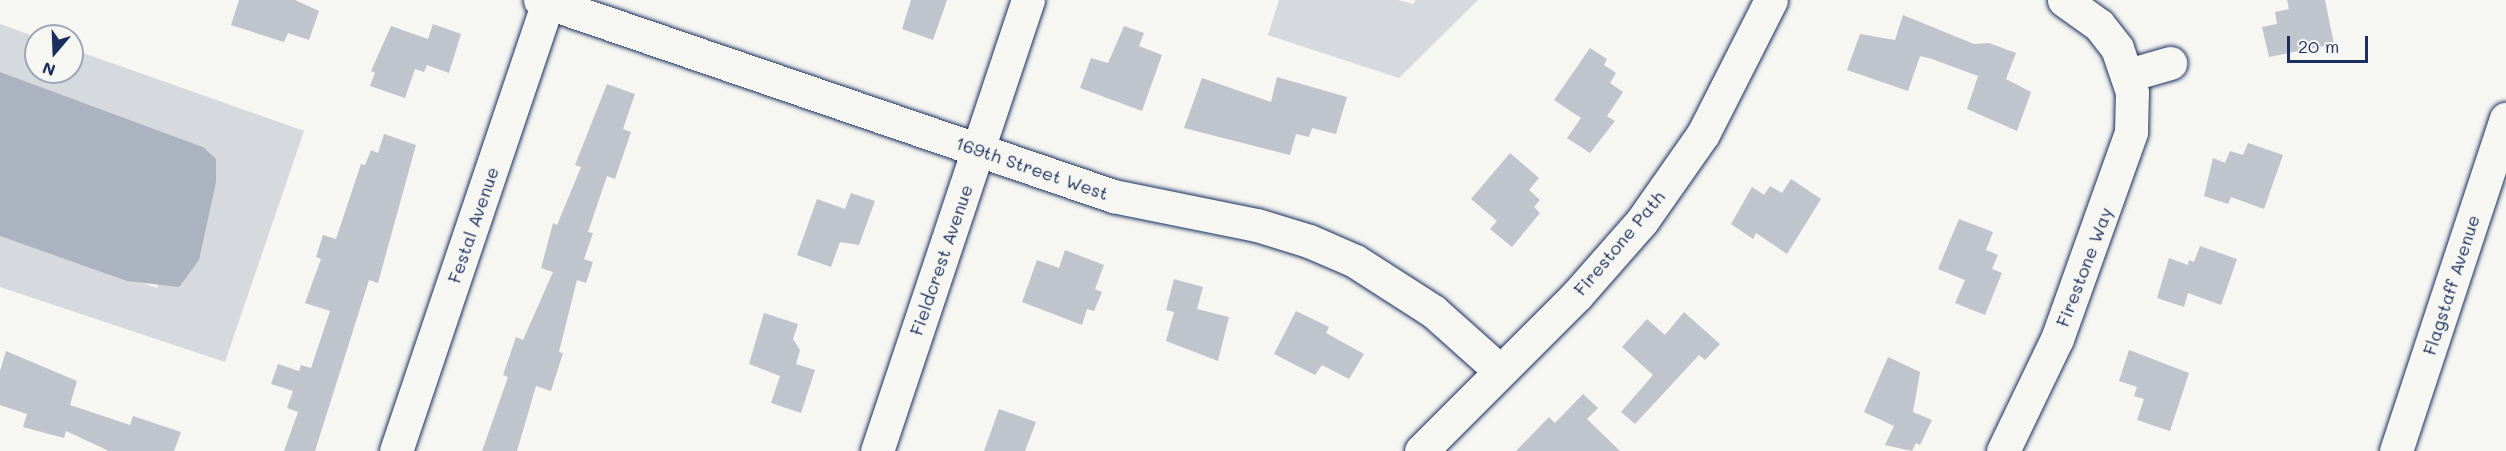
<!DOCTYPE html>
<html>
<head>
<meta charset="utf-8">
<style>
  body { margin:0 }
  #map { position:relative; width:2506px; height:451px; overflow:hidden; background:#f6f6f2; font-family:Mali,sans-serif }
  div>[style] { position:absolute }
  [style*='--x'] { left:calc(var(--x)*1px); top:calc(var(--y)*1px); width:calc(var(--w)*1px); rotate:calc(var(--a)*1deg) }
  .green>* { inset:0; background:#d6d9dd }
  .water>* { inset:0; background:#abb2c0 }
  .building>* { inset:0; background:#c0c4cd }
  .roads { filter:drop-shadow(0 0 2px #1b2f5e) drop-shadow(0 0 2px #1b2f5e) }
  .minor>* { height:33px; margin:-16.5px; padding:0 16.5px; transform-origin:16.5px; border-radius:16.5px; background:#f6f6f2 }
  span { translate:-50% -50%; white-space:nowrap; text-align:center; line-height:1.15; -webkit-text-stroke:4.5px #f6f6f2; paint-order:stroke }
  .street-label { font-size:18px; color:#1b2f5e }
  .north { position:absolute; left:24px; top:24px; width:60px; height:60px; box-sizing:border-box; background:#f6f6f2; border:2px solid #9ea6b7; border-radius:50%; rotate:199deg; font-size:16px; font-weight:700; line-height:24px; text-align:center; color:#1b2f5e }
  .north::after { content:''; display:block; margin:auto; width:21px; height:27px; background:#1b2f5e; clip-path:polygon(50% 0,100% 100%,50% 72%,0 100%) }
  .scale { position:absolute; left:2287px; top:36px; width:81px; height:27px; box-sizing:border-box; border:3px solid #1b2f5e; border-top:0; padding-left:8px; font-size:18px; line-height:21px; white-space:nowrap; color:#1b2f5e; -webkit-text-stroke:4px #f6f6f2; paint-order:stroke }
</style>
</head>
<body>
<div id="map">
  <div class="green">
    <i style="clip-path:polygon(1279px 0,1398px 0,1413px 4px,1416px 0,1478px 0,1399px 78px,1268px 35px)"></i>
    <i style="clip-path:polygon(0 24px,36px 37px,36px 72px,72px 72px,72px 49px,304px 131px,225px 362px,0 287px,0 236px,157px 288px,203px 147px,0 72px)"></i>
  </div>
  <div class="water">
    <i style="clip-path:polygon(0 72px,203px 147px,216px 159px,216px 182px,199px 260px,179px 287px,127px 281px,0 236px)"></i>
  </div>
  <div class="building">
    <i style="clip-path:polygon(239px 0,295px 0,319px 11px,309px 40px,288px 33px,284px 42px,231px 25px)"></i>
    <i style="clip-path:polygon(911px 0,947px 0,933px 40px,902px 29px)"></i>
    <i style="clip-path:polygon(2287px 0,2325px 0,2334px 44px,2269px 57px,2262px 27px,2277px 24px,2275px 12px,2289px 9px)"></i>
    <i style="clip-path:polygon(1903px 15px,1974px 44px,1989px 43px,2016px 53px,2006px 79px,2031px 92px,2017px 131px,1967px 109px,1978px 76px,1932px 59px,1920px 56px,1908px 91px,1847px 70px,1860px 34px,1895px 40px)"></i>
    <i style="clip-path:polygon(433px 24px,461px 34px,449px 73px,427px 65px,424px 72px,415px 69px,405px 98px,370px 86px,375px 73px,371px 71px,391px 26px,428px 39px)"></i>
    <i style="clip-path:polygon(1124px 26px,1144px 33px,1139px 46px,1162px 55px,1142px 111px,1080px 88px,1091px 58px,1108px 63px)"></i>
    <i style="clip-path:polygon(1590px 48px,1607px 59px,1604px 65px,1616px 73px,1610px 83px,1623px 92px,1607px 116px,1615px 121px,1590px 153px,1567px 138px,1581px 118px,1554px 100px)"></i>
    <i style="clip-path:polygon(1277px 77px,1347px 97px,1336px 134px,1312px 128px,1309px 137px,1296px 134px,1290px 155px,1184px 128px,1202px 78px,1271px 102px)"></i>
    <i style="clip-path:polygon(607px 84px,635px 94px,623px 129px,631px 132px,615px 179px,607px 176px,588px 232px,593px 233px,584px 259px,593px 262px,586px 283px,577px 280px,559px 352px,563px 353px,551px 391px,536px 386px,517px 451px,482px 451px,508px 377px,503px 375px,516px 337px,523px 340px,553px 272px,541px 268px,553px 223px,557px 225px,581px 167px,575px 165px)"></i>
    <i style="clip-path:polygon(384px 134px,416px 145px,378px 283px,369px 280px,315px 451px,284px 451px,298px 412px,287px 408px,293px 391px,271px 384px,278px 364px,299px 371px,301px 365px,311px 368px,330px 311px,305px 303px,321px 259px,316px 257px,323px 235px,336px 239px,361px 164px,365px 165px,371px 150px,378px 153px)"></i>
    <i style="clip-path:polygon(2248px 143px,2283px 155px,2264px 209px,2231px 197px,2228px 204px,2204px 196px,2213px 158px,2225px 163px,2230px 151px,2243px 155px)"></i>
    <i style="clip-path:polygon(1510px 153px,1539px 178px,1529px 190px,1540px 200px,1534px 207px,1540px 213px,1512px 247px,1490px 229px,1497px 221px,1471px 199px)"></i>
    <i style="clip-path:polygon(1791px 179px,1821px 199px,1787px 254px,1756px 233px,1753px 239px,1731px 224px,1752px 187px,1764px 195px,1770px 186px,1782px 193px)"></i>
    <i style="clip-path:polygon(851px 193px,875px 201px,859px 245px,840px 242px,831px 267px,797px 255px,817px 199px,845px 209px)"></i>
    <i style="clip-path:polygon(1959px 219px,1993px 232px,1986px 250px,1998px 255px,1992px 269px,2002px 273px,1985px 315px,1955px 303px,1965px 280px,1938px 269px)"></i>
    <i style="clip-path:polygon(2200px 246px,2237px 259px,2221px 305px,2188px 293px,2184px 307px,2157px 298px,2169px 258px,2188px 265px,2189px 260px,2194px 262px)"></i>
    <i style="clip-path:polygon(1065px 250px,1104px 265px,1095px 289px,1102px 292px,1094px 311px,1087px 309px,1082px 325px,1022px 302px,1037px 260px,1059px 268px)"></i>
    <i style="clip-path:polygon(1174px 279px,1203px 287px,1197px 309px,1229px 317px,1218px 361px,1166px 341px,1174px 312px,1166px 310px)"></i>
    <i style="clip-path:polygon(1296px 311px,1329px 327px,1326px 333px,1364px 354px,1349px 379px,1322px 365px,1315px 375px,1274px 354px)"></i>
    <i style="clip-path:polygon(1684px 312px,1720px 344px,1705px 360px,1699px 355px,1635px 424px,1621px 412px,1653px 375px,1622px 347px,1647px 319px,1665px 335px)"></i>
    <i style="clip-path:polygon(764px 313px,798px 324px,793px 339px,800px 350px,796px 364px,815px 370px,801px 413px,771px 403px,780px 376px,749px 364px)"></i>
    <i style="clip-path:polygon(2129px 350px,2189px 373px,2170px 431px,2137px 420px,2144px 399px,2134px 396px,2137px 387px,2119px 381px)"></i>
    <i style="clip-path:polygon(6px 351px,77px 381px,70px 405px,130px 425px,133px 416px,181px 432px,174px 451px,109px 451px,66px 431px,64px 438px,23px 427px,27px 414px,0 405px,0 371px)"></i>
    <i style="clip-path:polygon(1888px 357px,1920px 372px,1913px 412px,1932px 420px,1920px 445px,1916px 443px,1912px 451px,1885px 445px,1894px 426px,1864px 412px)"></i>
    <i style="clip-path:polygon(1583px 394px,1598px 408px,1587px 419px,1620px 451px,1516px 451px,1549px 417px,1555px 423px)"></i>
    <i style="clip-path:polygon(999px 409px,1036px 422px,1025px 451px,984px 451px)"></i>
  </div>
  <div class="roads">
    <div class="minor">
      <i style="--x:540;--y:0;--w:606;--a:18.88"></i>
      <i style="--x:1113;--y:196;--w:147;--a:11.4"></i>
      <i style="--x:1257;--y:225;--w:54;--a:17.1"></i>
      <i style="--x:1309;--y:241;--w:50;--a:23.5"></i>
      <i style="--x:1355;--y:261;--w:93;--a:32.7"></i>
      <i style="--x:1433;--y:311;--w:89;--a:41.8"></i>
      <i style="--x:2128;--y:75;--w:44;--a:-15.9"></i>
      <i style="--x:396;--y:451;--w:476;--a:-71.3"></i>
      <i style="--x:877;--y:451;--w:476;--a:-71.5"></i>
      <i style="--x:1421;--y:451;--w:221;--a:-45"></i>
      <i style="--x:1577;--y:295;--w:98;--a:-48.7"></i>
      <i style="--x:1642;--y:221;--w:106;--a:-55"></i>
      <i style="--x:1703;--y:134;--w:150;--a:-63.1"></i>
      <i style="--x:2003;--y:451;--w:124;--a:-64.3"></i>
      <i style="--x:2057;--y:339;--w:220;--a:-70.3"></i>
      <i style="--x:2131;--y:132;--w:40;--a:-88.6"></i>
      <i style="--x:2132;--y:92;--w:46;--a:-108.8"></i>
      <i style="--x:2117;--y:48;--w:29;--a:-128"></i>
      <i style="--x:2099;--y:25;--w:43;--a:-144.5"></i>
      <i style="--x:2396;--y:451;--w:350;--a:-71.7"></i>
    </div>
  </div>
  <div class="street-label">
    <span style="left:1032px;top:168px;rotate:19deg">169th Street West</span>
    <span style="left:473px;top:225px;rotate:-71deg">Festal Avenue</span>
    <span style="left:1619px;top:243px;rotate:-50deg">Firestone Path</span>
    <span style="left:941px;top:260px;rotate:-71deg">Fieldcrest Avenue</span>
    <span style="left:2084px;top:267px;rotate:-69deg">Firestone Way</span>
    <span style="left:2451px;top:285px;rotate:-72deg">Flagstaff Avenue</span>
  </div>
  <div class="north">N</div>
  <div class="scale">20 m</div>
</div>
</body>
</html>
